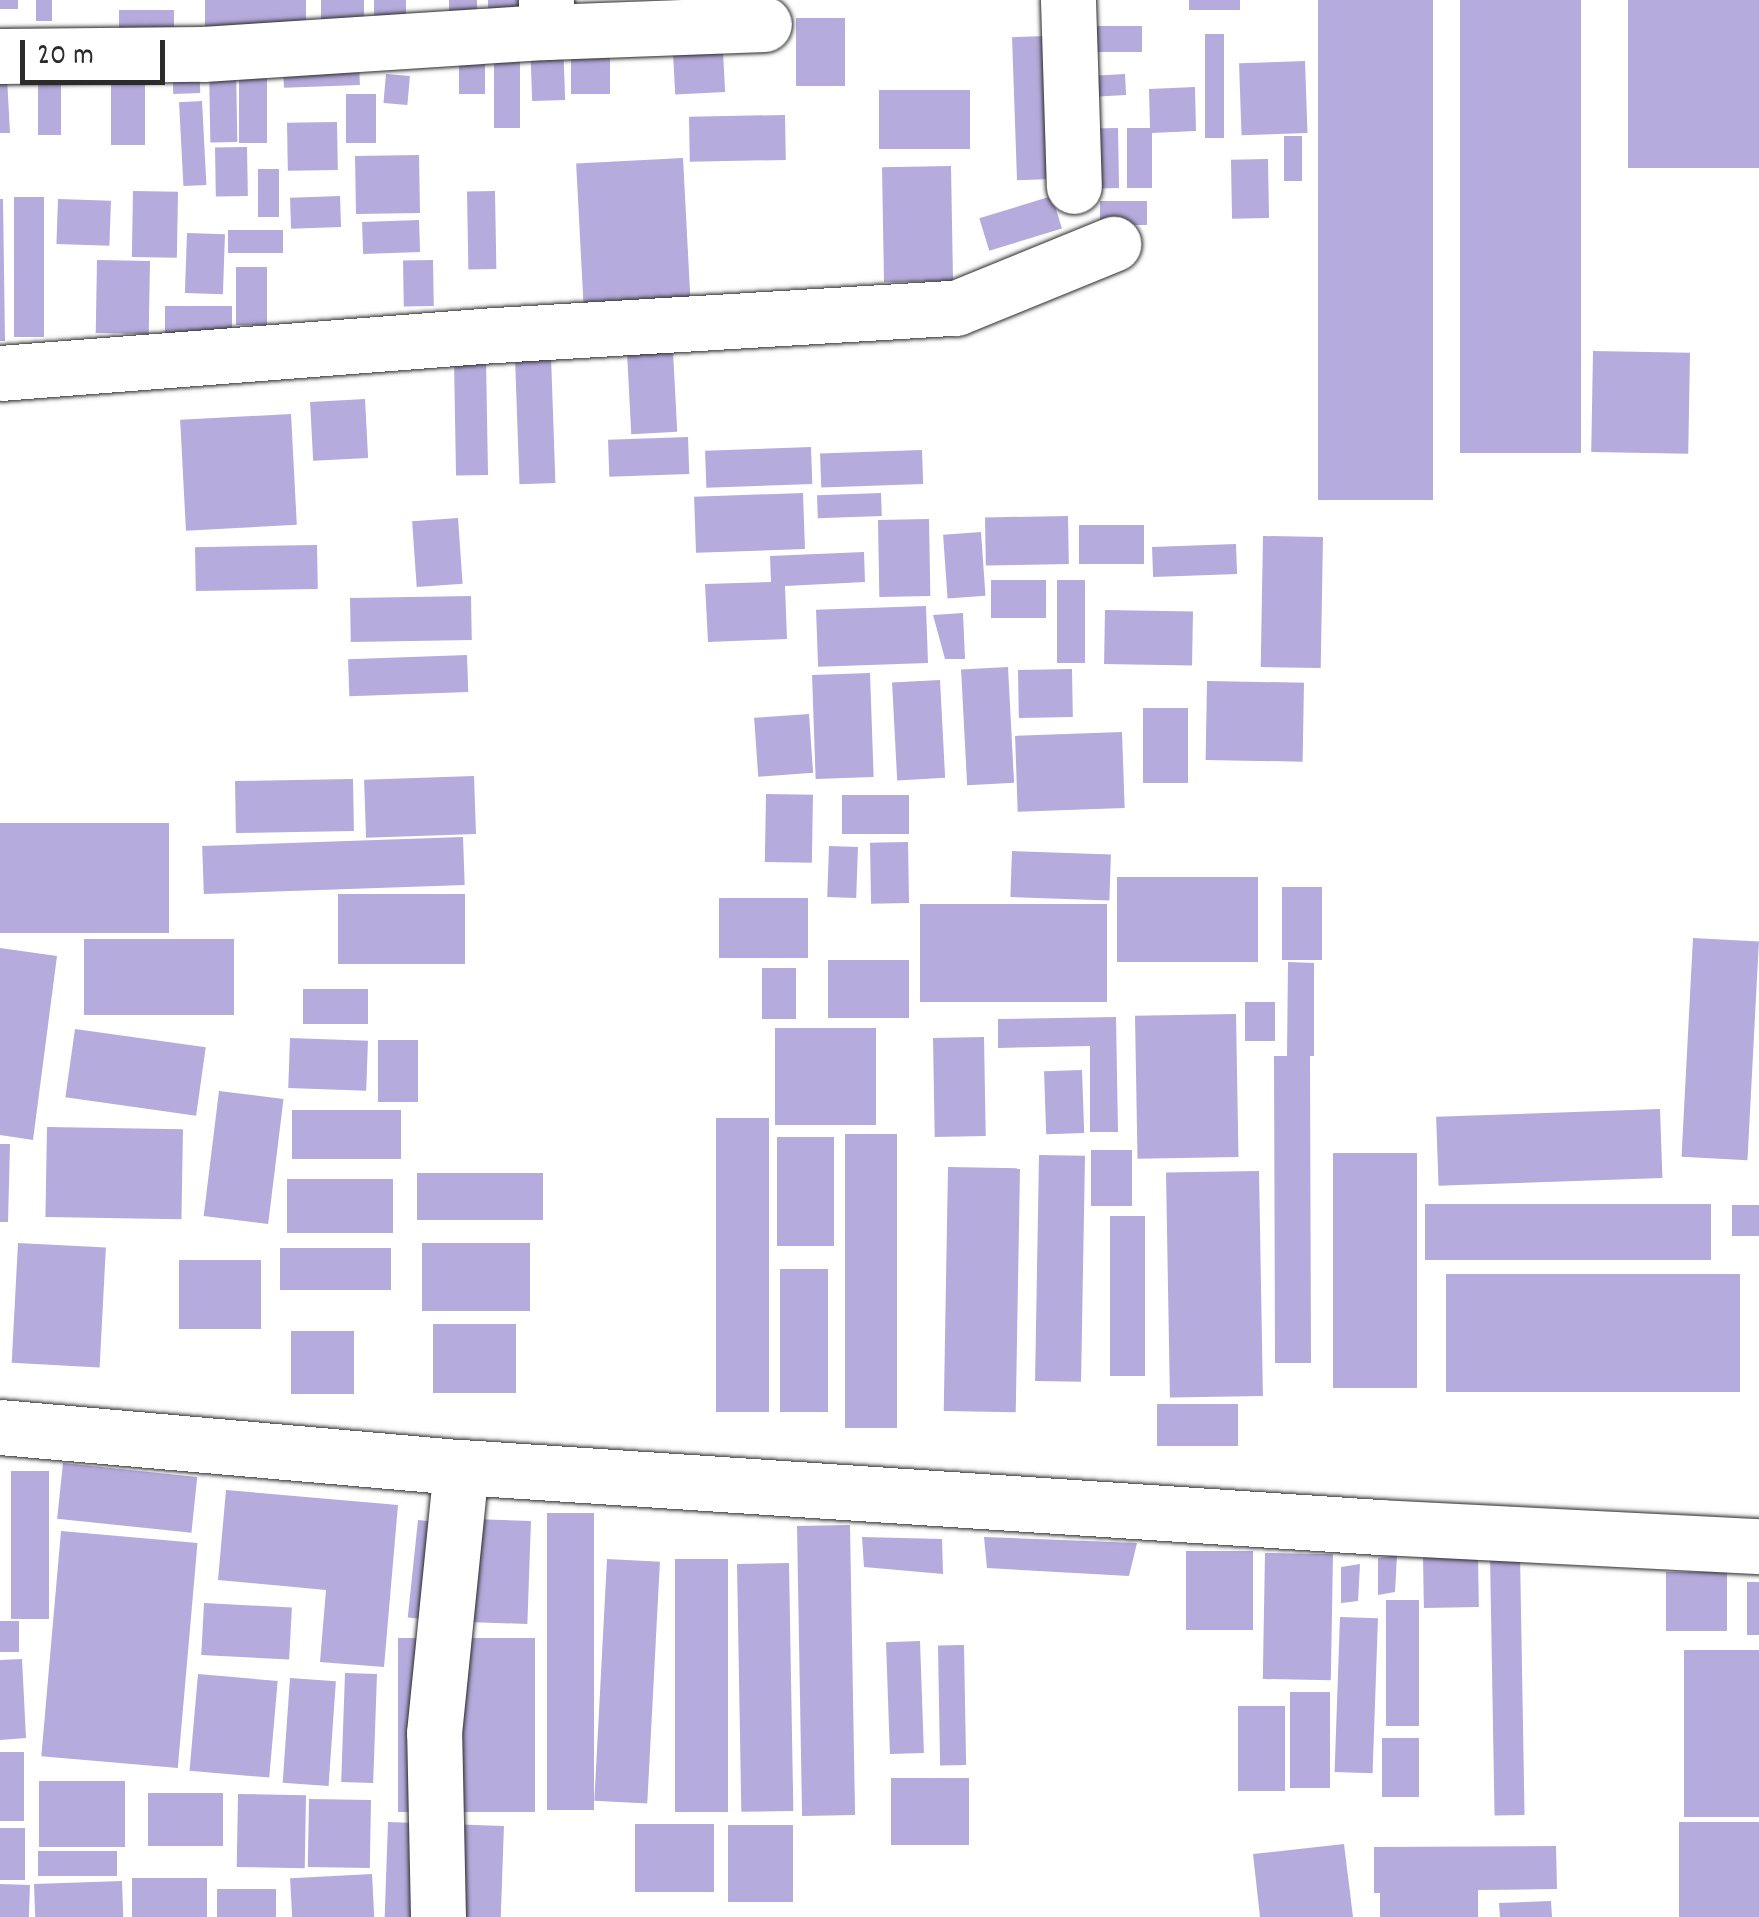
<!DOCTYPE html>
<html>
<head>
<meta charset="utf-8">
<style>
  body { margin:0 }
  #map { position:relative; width:1759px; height:1917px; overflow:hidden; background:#fff; font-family:Dekko,sans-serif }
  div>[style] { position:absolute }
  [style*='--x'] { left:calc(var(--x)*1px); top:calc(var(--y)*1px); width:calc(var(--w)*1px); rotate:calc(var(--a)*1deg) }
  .building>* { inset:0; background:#b5abdc; transform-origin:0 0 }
  .roads { filter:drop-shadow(0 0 2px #2b2b2b) drop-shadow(0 0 2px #2b2b2b) }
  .minor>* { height:55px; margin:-27.5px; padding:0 27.5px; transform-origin:27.5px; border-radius:27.5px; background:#fff }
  span { translate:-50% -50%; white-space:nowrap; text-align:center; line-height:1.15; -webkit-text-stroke:9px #fff; paint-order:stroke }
  .scale { position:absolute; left:20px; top:40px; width:145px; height:45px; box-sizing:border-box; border:5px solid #2b2b2b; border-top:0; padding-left:12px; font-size:30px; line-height:35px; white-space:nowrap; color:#2b2b2b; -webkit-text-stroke:8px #fff; paint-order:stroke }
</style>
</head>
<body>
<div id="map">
  <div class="building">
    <i style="left:0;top:0;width:18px;height:9px"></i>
    <i style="left:36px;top:0;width:16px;height:21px"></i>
    <i style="left:205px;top:0;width:101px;height:34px"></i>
    <i style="left:321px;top:0;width:43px;height:35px"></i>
    <i style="left:374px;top:0;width:32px;height:33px"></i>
    <i style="left:449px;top:0;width:28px;height:24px"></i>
    <i style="clip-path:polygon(488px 0,539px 0,488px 22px)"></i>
    <i style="left:1189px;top:0;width:51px;height:10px"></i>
    <i style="left:1318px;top:0;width:115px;height:500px"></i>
    <i style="left:1460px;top:0;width:121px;height:453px"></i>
    <i style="left:1628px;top:0;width:131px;height:168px"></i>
    <i style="left:119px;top:10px;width:55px;height:30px"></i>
    <i style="left:796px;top:18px;width:49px;height:68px"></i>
    <i style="left:1095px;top:26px;width:47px;height:26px"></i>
    <i style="left:722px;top:32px;width:60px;height:50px;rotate:87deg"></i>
    <i style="left:1205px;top:34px;width:19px;height:104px"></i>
    <i style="left:1047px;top:36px;width:143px;height:35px;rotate:88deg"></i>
    <i style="left:563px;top:38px;width:62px;height:33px;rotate:88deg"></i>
    <i style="left:571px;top:38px;width:39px;height:56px"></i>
    <i style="left:494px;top:42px;width:26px;height:86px"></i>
    <i style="left:459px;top:46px;width:26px;height:48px"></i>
    <i style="left:199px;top:58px;width:35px;height:27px;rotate:88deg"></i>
    <i style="clip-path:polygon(0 59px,6px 59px,10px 133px,0 133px)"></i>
    <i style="left:359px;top:60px;width:25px;height:76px;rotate:88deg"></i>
    <i style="left:1305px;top:61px;width:72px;height:66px;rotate:88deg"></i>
    <i style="left:38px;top:62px;width:23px;height:73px"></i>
    <i style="left:111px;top:64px;width:34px;height:81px"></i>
    <i style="left:236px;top:65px;width:77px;height:27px;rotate:89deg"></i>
    <i style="left:239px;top:71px;width:28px;height:72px"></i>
    <i style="left:386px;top:74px;width:24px;height:29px;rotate:5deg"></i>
    <i style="left:1125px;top:74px;width:21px;height:37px;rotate:87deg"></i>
    <i style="clip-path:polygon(1195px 87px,1196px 131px,1152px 133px,1152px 188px,1127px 188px,1127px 128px,1150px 128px,1149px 89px)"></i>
    <i style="left:879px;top:90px;width:91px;height:59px"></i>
    <i style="left:346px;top:94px;width:30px;height:49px"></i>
    <i style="left:202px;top:101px;width:84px;height:23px;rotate:87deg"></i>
    <i style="left:785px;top:115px;width:45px;height:96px;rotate:89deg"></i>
    <i style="left:337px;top:122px;width:48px;height:50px;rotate:89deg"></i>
    <i style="left:1118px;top:128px;width:60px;height:25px;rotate:89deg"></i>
    <i style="left:1284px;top:136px;width:18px;height:45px"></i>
    <i style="left:247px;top:147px;width:49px;height:32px;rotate:89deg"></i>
    <i style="left:419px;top:155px;width:58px;height:64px;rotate:89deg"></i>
    <i style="left:683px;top:158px;width:139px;height:107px;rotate:87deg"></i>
    <i style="left:1268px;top:159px;width:59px;height:37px;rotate:89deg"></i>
    <i style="left:951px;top:166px;width:115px;height:69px;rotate:89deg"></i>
    <i style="left:258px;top:169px;width:21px;height:48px"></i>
    <i style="left:133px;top:191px;width:45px;height:66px;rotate:1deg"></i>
    <i style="left:495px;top:191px;width:78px;height:28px;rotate:89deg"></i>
    <i style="left:340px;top:196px;width:31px;height:50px;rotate:88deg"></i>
    <i style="left:1052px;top:196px;width:34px;height:76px;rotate:73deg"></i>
    <i style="left:14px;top:197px;width:30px;height:140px"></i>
    <i style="clip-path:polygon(0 199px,3px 199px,5px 341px,0 341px)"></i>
    <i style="left:58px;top:199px;width:53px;height:45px;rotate:2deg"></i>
    <i style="left:1100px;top:201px;width:47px;height:24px"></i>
    <i style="left:419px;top:220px;width:32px;height:57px;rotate:88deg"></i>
    <i style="left:283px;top:230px;width:23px;height:55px;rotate:90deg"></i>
    <i style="left:187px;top:233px;width:38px;height:60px;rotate:2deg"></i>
    <i style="left:97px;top:260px;width:53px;height:73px;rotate:1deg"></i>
    <i style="left:433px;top:260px;width:46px;height:30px;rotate:89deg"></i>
    <i style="left:236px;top:267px;width:31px;height:58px"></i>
    <i style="left:165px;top:306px;width:67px;height:35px"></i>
    <i style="left:672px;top:332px;width:100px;height:46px;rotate:87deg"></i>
    <i style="left:1593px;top:351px;width:97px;height:101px;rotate:1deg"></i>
    <i style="left:551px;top:356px;width:127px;height:36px;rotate:88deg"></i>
    <i style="left:486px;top:359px;width:116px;height:32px;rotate:89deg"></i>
    <i style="left:365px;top:399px;width:59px;height:55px;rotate:87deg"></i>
    <i style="left:291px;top:414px;width:111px;height:111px;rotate:87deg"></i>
    <i style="left:688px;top:437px;width:37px;height:80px;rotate:88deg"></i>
    <i style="left:811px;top:447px;width:37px;height:106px;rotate:88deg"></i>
    <i style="left:922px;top:450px;width:34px;height:102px;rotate:88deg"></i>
    <i style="left:803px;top:493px;width:56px;height:109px;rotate:88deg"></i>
    <i style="left:881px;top:493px;width:23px;height:64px;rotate:88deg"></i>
    <i style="left:1068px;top:516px;width:48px;height:83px;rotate:89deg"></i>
    <i style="left:458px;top:518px;width:66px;height:46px;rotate:86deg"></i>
    <i style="left:929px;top:519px;width:77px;height:51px;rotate:89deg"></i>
    <i style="left:1144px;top:525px;width:39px;height:65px;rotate:90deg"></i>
    <i style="left:981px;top:532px;width:64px;height:38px;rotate:86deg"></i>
    <i style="left:1263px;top:536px;width:60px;height:131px;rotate:1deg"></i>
    <i style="left:1236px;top:544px;width:30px;height:84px;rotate:88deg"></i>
    <i style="left:317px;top:545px;width:44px;height:122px;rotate:89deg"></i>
    <i style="clip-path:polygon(864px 552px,865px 582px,785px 586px,787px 639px,708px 642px,705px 584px,771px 582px,770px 556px)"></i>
    <i style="left:991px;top:580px;width:55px;height:38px"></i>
    <i style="left:1057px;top:580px;width:28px;height:83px"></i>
    <i style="left:471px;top:596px;width:44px;height:121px;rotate:89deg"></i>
    <i style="left:926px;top:606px;width:57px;height:110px;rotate:88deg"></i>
    <i style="left:1105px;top:610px;width:88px;height:54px;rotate:1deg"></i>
    <i style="clip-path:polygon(963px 613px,965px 659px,945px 659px,933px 615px)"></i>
    <i style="left:467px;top:655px;width:37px;height:119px;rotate:88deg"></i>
    <i style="left:1008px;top:667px;width:116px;height:47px;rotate:87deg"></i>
    <i style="left:1072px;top:669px;width:48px;height:54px;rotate:89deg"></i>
    <i style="left:870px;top:673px;width:104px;height:58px;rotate:88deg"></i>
    <i style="left:940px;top:680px;width:98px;height:48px;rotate:87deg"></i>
    <i style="left:1207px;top:681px;width:97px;height:79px;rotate:1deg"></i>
    <i style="left:1143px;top:708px;width:45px;height:75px"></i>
    <i style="left:809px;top:714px;width:59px;height:55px;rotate:86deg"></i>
    <i style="left:1122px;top:732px;width:76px;height:107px;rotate:88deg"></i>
    <i style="left:474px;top:776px;width:58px;height:110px;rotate:88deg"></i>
    <i style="left:353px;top:779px;width:52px;height:118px;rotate:89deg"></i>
    <i style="left:766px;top:794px;width:47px;height:68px;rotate:1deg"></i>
    <i style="left:842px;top:795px;width:67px;height:39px"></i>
    <i style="left:0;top:823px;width:169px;height:110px"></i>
    <i style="left:463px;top:837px;width:48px;height:261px;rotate:88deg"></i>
    <i style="left:908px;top:842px;width:61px;height:38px;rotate:89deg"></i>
    <i style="left:829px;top:846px;width:29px;height:51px;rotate:2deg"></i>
    <i style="left:1012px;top:851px;width:99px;height:46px;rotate:2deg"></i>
    <i style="left:1117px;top:877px;width:141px;height:85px"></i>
    <i style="left:1282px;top:887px;width:40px;height:73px"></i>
    <i style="left:338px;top:894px;width:127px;height:70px"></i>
    <i style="left:719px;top:898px;width:89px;height:60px"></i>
    <i style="left:920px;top:904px;width:187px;height:98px"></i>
    <i style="left:1693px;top:938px;width:66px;height:219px;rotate:3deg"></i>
    <i style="left:84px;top:939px;width:150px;height:76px"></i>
    <i style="clip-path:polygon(0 948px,57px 956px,33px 1140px,0 1135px)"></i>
    <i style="left:828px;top:960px;width:81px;height:58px"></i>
    <i style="clip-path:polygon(1288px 962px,1314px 963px,1314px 1056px,1310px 1056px,1311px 1363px,1275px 1363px,1274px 1056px,1287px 1056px)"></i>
    <i style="left:762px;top:968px;width:34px;height:51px"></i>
    <i style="left:303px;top:989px;width:65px;height:35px"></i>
    <i style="left:1245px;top:1002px;width:30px;height:39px"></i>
    <i style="left:1236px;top:1014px;width:143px;height:101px;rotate:89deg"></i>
    <i style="clip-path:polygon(1116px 1017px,1118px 1132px,1090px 1132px,1090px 1046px,998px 1048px,998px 1019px)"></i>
    <i style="left:775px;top:1028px;width:101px;height:97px"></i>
    <i style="left:75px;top:1029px;width:132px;height:69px;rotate:8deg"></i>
    <i style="left:984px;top:1037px;width:99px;height:51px;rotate:89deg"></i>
    <i style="left:290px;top:1038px;width:78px;height:50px;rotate:2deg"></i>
    <i style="left:378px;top:1040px;width:40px;height:62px"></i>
    <i style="left:1082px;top:1070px;width:63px;height:38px;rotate:88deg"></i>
    <i style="left:219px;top:1091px;width:65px;height:126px;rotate:7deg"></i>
    <i style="left:1660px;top:1109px;width:69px;height:224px;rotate:88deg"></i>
    <i style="left:292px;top:1110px;width:109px;height:49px"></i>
    <i style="left:716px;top:1118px;width:53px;height:294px"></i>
    <i style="left:47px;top:1127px;width:136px;height:90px;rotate:1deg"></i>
    <i style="left:845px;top:1134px;width:52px;height:294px"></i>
    <i style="left:777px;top:1137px;width:57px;height:109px"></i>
    <i style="clip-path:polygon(0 1144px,10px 1144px,8px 1222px,0 1222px)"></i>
    <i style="left:1091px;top:1150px;width:41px;height:56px"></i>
    <i style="left:1333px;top:1153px;width:84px;height:235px"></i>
    <i style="left:1039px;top:1155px;width:46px;height:226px;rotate:1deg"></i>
    <i style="left:948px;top:1167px;width:72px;height:244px;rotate:1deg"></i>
    <i style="left:1259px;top:1171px;width:225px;height:93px;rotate:89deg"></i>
    <i style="left:417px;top:1173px;width:126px;height:47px"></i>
    <i style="left:287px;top:1179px;width:106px;height:54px"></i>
    <i style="left:1711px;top:1204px;width:56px;height:286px;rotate:90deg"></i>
    <i style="left:1732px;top:1205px;width:27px;height:31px"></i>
    <i style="left:1110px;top:1216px;width:35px;height:160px"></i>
    <i style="left:18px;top:1243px;width:88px;height:120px;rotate:3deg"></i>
    <i style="left:422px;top:1243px;width:108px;height:68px"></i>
    <i style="left:280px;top:1248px;width:111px;height:42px"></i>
    <i style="left:179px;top:1260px;width:82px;height:69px"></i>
    <i style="left:780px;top:1269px;width:48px;height:143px"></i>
    <i style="left:1446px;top:1274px;width:294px;height:118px"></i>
    <i style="left:433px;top:1324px;width:83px;height:69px"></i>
    <i style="left:291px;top:1331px;width:63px;height:63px"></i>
    <i style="left:1157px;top:1404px;width:81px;height:42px"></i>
    <i style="left:63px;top:1463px;width:135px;height:56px;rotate:6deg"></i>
    <i style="left:11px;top:1471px;width:38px;height:148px"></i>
    <i style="clip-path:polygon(226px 1490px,398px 1505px,384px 1667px,320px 1662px,326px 1590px,218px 1580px)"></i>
    <i style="left:594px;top:1513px;width:297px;height:47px;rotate:90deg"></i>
    <i style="left:471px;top:1519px;width:60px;height:103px;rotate:2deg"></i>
    <i style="left:418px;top:1520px;width:47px;height:98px;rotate:6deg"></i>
    <i style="left:850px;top:1525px;width:290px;height:53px;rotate:89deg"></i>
    <i style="left:61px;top:1531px;width:137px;height:226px;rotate:5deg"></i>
    <i style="clip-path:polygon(862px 1537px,942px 1539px,943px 1574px,864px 1567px)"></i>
    <i style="clip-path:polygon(984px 1537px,1137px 1543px,1129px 1576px,987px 1568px)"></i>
    <i style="left:1186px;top:1551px;width:67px;height:79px"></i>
    <i style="left:1265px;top:1553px;width:68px;height:126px;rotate:1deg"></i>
    <i style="left:1520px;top:1554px;width:261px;height:30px;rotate:89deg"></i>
    <i style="clip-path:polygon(1397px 1555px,1395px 1592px,1378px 1595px,1378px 1558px)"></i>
    <i style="left:1478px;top:1556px;width:51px;height:55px;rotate:89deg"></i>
    <i style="left:607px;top:1559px;width:53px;height:242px;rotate:3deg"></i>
    <i style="left:675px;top:1559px;width:53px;height:253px"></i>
    <i style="left:789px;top:1563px;width:248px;height:52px;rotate:89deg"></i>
    <i style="clip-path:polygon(1360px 1564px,1358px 1601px,1341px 1603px,1341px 1567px)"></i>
    <i style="left:1727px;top:1572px;width:59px;height:61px;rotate:90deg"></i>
    <i style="left:1747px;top:1582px;width:12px;height:53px"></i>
    <i style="left:1419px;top:1600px;width:126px;height:33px;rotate:90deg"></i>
    <i style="left:204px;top:1603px;width:88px;height:52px;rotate:3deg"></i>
    <i style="left:1340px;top:1617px;width:38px;height:155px;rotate:2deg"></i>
    <i style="left:0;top:1621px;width:19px;height:31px"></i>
    <i style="left:398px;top:1638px;width:137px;height:174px"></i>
    <i style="left:920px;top:1641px;width:112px;height:34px;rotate:88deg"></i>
    <i style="left:964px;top:1645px;width:120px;height:26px;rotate:89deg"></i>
    <i style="left:1684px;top:1650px;width:75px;height:167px"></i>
    <i style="clip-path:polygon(22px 1659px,26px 1738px,0 1740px,0 1660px)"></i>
    <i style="left:345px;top:1673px;width:32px;height:109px;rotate:2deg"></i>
    <i style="left:198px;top:1674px;width:80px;height:97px;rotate:5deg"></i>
    <i style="left:290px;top:1678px;width:46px;height:105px;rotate:4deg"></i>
    <i style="left:1290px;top:1692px;width:40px;height:96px"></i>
    <i style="left:1238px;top:1706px;width:47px;height:85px"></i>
    <i style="left:1382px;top:1738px;width:37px;height:59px"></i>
    <i style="left:0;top:1752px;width:24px;height:69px"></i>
    <i style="left:891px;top:1778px;width:78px;height:67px"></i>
    <i style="left:39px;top:1781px;width:86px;height:66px"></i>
    <i style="left:148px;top:1793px;width:75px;height:53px"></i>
    <i style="left:238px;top:1794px;width:68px;height:73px;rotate:1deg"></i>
    <i style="left:309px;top:1799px;width:62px;height:68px;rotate:1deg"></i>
    <i style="left:388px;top:1822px;width:116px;height:95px;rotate:2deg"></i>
    <i style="left:1679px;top:1822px;width:80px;height:95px"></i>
    <i style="left:635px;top:1824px;width:79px;height:68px"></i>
    <i style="left:728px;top:1825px;width:65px;height:77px"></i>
    <i style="left:0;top:1828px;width:25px;height:52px"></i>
    <i style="clip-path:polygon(1344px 1844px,1353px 1917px,1260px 1917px,1253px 1854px)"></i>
    <i style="clip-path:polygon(1556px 1846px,1557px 1889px,1478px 1890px,1478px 1917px,1380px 1917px,1380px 1893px,1374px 1893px,1374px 1847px)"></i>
    <i style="left:38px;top:1851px;width:79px;height:25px"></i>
    <i style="left:372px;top:1874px;width:43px;height:82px;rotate:87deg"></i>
    <i style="left:132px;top:1878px;width:75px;height:39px"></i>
    <i style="left:122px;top:1881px;width:36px;height:88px;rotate:88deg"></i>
    <i style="left:0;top:1884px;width:30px;height:33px;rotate:2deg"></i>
    <i style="left:217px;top:1889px;width:59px;height:28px"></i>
    <i style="clip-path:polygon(1551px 1901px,1552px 1917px,1500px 1917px,1499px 1903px)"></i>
  </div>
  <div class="roads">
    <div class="minor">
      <i style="--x:1068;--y:0;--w:186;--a:88.2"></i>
      <i style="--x:547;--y:32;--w:217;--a:-2.1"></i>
      <i style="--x:0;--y:56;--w:203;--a:-0.6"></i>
      <i style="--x:203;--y:54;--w:345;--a:-3.7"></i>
      <i style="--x:547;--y:32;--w:32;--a:-92"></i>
      <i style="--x:0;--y:373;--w:497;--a:-4.4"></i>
      <i style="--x:496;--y:335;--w:461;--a:-3.4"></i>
      <i style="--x:956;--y:308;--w:170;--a:-22.2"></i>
      <i style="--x:0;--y:1427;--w:463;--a:5"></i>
      <i style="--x:461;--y:1467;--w:921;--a:3.74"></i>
      <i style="--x:1380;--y:1527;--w:379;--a:2.9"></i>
      <i style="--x:438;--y:1917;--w:184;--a:-91.2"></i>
      <i style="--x:434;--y:1733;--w:267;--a:-84.2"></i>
    </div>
  </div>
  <div class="scale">20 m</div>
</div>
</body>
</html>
